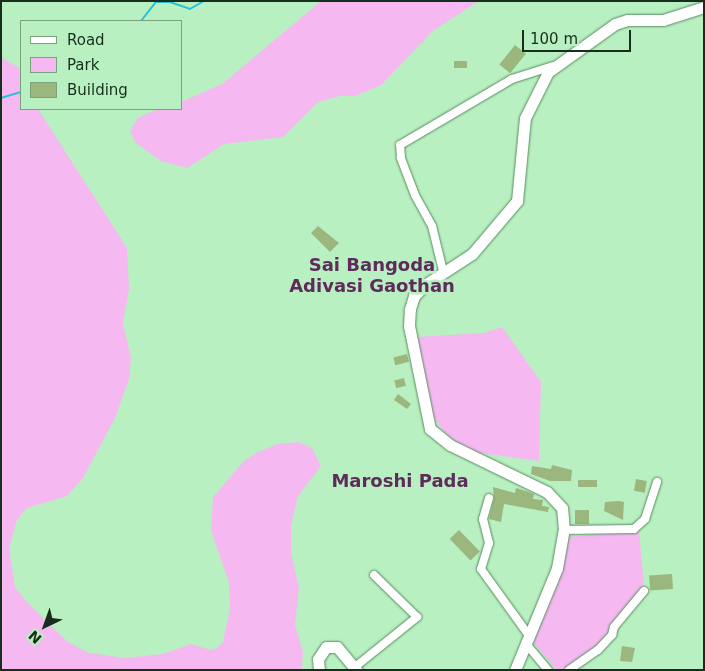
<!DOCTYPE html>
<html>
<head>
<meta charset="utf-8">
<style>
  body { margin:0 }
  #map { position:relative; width:705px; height:671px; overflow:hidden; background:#b9f0c1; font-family:"DejaVu Sans",sans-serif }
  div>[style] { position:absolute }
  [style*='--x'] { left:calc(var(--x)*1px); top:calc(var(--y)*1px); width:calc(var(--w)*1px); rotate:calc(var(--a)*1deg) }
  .green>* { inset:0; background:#f5b8f1 }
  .stream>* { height:2px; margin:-1px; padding:0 1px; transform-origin:1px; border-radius:1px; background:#25c1d6 }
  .building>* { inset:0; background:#9bb77d; transform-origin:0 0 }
  .roads { filter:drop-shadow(0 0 1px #578b60) drop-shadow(0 0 1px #578b60) }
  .street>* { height:8px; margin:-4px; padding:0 4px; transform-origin:4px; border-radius:4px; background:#fff }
  .secondary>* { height:11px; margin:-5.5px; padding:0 5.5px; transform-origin:5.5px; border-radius:5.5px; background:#fff }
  span { translate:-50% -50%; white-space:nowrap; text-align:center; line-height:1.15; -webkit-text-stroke:5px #b9f0c1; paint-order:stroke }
  .neighbourhood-label { font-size:18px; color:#5e2b5c; font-weight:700 }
  .frame { position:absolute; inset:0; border:2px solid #182e1c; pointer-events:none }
  .legend { position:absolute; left:20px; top:20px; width:162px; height:90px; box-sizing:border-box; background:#b9f0c1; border:1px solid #79a27f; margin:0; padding:6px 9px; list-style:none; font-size:15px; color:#182e1c }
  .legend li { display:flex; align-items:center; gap:10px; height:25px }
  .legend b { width:25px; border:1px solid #79a27f }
  .north { position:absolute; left:20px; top:601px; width:50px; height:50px; -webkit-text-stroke:4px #b9f0c1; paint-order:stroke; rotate:222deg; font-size:14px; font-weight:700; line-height:20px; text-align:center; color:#182e1c }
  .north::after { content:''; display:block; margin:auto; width:18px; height:22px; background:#182e1c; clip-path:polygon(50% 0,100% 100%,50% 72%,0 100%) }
  .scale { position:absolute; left:522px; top:30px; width:109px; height:22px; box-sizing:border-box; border:2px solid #182e1c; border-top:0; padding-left:6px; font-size:15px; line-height:18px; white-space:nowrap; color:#182e1c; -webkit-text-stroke:4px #b9f0c1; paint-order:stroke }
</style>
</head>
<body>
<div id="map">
  <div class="green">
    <i style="clip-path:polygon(321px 1px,479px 1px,434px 30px,381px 85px,355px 96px,340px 96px,318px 102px,283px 137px,224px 144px,187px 168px,161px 161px,136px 143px,130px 131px,138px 118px,158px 109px,181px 109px,181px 102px,222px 84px)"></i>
    <i style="clip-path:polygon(1px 57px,21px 69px,21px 109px,38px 109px,127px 248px,129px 289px,123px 323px,131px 358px,129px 379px,115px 418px,83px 478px,67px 496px,27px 508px,17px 520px,9px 548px,15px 587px,25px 600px,68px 642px,89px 653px,125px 658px,163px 654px,191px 644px,211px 650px,217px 648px,223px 642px,230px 608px,229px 583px,211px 530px,213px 497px,243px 462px,256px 453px,277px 444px,299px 442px,312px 448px,321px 466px,298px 496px,291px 525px,291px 552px,299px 588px,295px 625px,303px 652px,302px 670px,1px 670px)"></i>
    <i style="clip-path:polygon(502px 327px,541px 382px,539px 461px,473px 452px,448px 436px,432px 416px,417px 337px,484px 333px)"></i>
    <i style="clip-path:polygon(639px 531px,644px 586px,599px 643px,562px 670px,557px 670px,533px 642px,559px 580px,567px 537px)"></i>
  </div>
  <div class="stream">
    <i style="--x:141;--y:21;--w:24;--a:-52"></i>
    <i style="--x:156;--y:2;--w:14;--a:0"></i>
    <i style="--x:170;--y:2;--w:21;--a:19"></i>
    <i style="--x:190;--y:9;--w:16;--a:-30"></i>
    <i style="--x:1;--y:98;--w:21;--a:-17"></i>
  </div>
  <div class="building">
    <i style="left:515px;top:45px;width:14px;height:25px;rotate:39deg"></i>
    <i style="left:467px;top:61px;width:7px;height:13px;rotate:90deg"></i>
    <i style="clip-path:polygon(318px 226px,339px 243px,330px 252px,311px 233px)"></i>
    <i style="left:407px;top:354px;width:8px;height:14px;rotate:76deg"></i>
    <i style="left:404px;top:378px;width:8px;height:10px;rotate:76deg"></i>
    <i style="clip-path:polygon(398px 394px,411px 404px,407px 409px,394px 400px)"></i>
    <i style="clip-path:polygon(552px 465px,572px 470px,571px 481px,550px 481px,531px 474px,532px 466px,551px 469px)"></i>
    <i style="left:636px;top:479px;width:11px;height:12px;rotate:10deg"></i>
    <i style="left:578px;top:480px;width:19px;height:7px"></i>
    <i style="clip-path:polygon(493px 487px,515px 493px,516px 488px,529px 492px,534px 494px,533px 499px,543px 500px,542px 506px,549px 507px,548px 512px,504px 504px,501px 522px,489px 519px,494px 499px)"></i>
    <i style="clip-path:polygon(619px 501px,624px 502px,623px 520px,604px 511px,605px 502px)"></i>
    <i style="left:589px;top:510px;width:14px;height:14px;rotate:90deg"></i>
    <i style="left:459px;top:530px;width:30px;height:13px;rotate:46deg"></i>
    <i style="left:672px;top:574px;width:15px;height:23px;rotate:86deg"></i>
    <i style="clip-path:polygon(622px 646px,635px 648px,632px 662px,620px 661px)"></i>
  </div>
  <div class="roads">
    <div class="street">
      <i style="--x:443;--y:271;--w:46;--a:-103.7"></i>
      <i style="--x:432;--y:226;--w:35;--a:-119"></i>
      <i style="--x:415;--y:195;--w:40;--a:-111"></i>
      <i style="--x:401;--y:158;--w:13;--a:-94"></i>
      <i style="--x:400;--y:145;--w:130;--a:-30.5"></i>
      <i style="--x:512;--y:79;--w:43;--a:-17.6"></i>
      <i style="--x:489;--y:498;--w:22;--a:106"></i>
      <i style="--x:483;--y:519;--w:25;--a:76"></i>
      <i style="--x:489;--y:543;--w:27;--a:107"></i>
      <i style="--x:481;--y:569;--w:84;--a:54.2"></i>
      <i style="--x:564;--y:530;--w:70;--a:-0.8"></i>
      <i style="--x:634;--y:529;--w:15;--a:-42"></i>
      <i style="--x:645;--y:519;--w:39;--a:-72"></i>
      <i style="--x:527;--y:645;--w:33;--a:50"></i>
      <i style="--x:355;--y:667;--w:80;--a:-38.9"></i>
      <i style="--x:417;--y:617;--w:60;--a:-135.7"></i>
      <i style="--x:569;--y:670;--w:35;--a:-35"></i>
      <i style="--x:598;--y:650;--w:21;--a:-47"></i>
      <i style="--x:612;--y:635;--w:8;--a:-76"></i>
      <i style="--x:614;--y:627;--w:47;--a:-50.2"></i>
    </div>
    <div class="secondary">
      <i style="--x:319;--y:670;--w:11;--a:-95"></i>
      <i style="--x:318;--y:659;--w:14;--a:-56"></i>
      <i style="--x:326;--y:647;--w:11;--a:0"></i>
      <i style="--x:337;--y:647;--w:30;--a:50"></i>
      <i style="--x:515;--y:670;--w:110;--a:-67.6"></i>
      <i style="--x:557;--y:568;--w:39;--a:-80"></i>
      <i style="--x:564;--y:530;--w:22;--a:-95"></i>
      <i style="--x:562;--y:508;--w:22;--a:-133"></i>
      <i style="--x:547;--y:492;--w:108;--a:-154.1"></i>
      <i style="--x:450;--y:445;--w:26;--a:-141"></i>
      <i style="--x:430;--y:429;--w:105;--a:-101.5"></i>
      <i style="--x:409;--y:326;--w:17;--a:-87"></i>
      <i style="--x:410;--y:309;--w:14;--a:-73"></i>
      <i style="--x:414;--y:296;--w:17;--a:-45"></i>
      <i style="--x:426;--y:284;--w:55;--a:-33.1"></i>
      <i style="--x:472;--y:254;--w:70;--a:-49.7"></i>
      <i style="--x:517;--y:201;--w:83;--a:-84.5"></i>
      <i style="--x:525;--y:118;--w:51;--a:-63.4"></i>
      <i style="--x:548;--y:72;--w:82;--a:-35.6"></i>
      <i style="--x:615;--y:24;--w:13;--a:-18"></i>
      <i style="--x:627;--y:20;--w:36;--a:0"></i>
      <i style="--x:663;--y:20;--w:43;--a:-17.6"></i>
    </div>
  </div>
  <div class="neighbourhood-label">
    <span style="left:372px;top:276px">Sai Bangoda<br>Adivasi Gaothan</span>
    <span style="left:400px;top:481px">Maroshi Pada</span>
  </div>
  <div class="frame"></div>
  <ul class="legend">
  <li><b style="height:6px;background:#fff"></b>Road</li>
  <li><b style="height:14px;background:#f5b8f1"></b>Park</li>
  <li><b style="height:14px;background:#9bb77d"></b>Building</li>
  </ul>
  <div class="north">N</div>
  <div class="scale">100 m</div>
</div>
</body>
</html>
